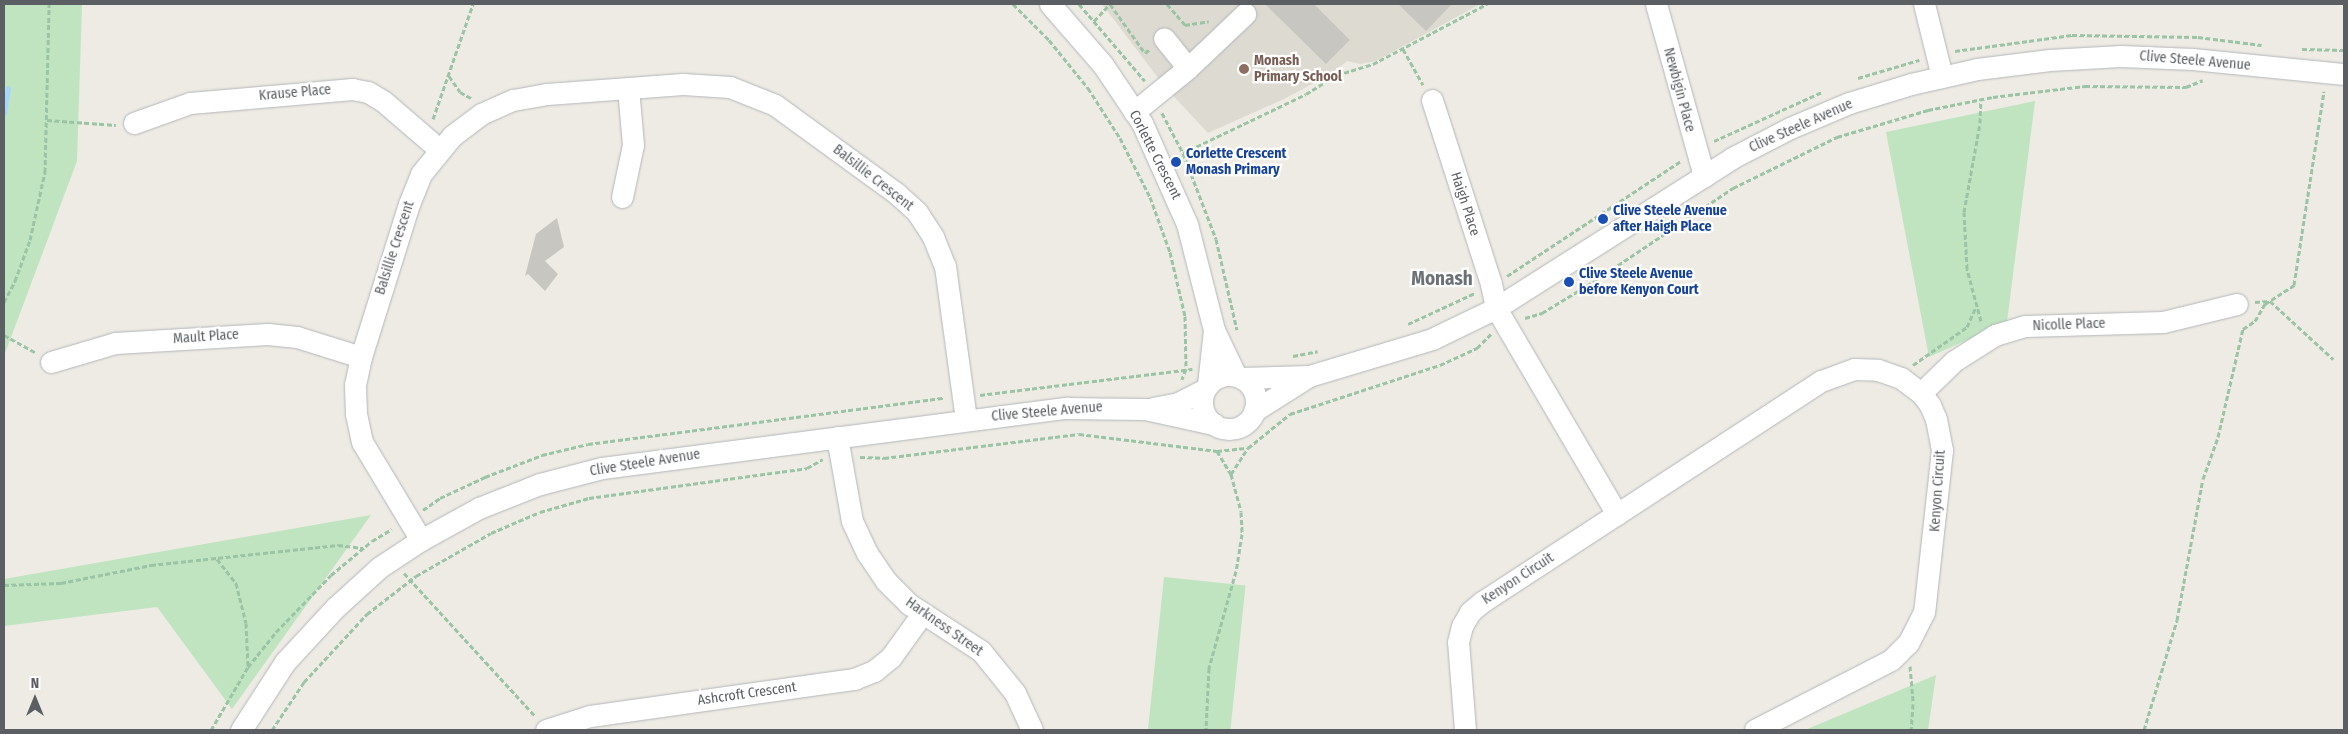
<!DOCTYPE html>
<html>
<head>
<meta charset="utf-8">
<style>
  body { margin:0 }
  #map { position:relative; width:2348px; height:734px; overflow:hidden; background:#edebe3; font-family:"Fira Sans Condensed",sans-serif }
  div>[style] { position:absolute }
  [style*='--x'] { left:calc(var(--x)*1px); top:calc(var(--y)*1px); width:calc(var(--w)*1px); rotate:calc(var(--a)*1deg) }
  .education>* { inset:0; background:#dddad1 }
  .green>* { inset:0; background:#c0e4c0; transform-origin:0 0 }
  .stream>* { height:5px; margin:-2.5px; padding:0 2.5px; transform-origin:2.5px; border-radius:2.5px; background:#a5d6fb }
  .building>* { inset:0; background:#c8c6c0 }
  .path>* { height:3px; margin-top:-1.5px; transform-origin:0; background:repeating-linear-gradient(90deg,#9ac4a5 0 5px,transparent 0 7.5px) }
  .roads { filter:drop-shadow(0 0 1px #b3b6ba) drop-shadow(0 0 1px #b3b6ba) }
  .minor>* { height:21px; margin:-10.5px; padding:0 10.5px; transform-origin:10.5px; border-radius:10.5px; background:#fff }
  .minor>.ring { margin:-10.5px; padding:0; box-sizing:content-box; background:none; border:21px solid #fff; border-radius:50% }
  .dots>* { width:14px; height:14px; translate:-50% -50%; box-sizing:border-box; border:2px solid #fff; border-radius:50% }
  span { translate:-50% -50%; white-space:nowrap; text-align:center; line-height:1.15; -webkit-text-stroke:4.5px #fff; paint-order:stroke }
  .education-label { font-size:14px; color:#785e54; font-weight:700 }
  .left { translate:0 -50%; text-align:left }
  .street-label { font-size:14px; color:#5b5f63 }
  .transit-label { font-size:14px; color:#164399; font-weight:700 }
  .district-label { font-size:19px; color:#6c7175; font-weight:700 }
  .frame { position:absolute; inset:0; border:5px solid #5b5f63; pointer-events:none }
  .north { position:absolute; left:10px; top:674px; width:50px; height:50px; -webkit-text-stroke:4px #fff; paint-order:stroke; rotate:0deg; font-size:14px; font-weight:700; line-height:20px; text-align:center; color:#5b5f63 }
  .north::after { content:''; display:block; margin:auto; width:18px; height:22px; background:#5b5f63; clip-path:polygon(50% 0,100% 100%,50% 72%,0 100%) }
</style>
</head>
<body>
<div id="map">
  <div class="education">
    <i style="clip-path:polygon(1102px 4px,1480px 4px,1376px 61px,1360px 64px,1347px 61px,1329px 75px,1284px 99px,1208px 133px,1165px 87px)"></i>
  </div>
  <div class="green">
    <i style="clip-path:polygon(4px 4px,82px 4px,77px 161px,4px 356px)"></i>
    <i style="clip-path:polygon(2035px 101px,2007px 322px,1929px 357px,1886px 132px)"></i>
    <i style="clip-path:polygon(371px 515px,232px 709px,157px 607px,4px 626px,4px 579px)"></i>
    <i style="left:1164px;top:577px;width:82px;height:153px;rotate:6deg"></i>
    <i style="clip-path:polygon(1936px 675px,1928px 730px,1805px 730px)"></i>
  </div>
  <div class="stream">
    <i style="--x:4;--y:113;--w:25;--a:-81"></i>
  </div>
  <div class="building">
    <i style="clip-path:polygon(1265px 4px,1314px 4px,1350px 40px,1326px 64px)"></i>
    <i style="clip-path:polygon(1398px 4px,1452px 4px,1426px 31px)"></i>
    <i style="clip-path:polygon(557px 218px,564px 247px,545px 261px,558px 274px,545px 291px,528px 274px,525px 276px,536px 234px)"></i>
  </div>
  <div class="path">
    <i style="--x:1013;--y:4;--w:51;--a:45"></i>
    <i style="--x:1049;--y:40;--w:62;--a:50.9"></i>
    <i style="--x:1088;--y:88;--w:59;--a:57.4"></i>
    <i style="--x:1120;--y:138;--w:66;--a:63"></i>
    <i style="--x:1150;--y:197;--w:59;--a:70"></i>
    <i style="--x:1170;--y:252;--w:66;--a:76.8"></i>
    <i style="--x:1185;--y:316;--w:53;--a:88.9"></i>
    <i style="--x:1186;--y:369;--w:11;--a:112"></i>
    <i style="--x:1079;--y:4;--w:101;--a:49.4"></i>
    <i style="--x:1110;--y:4;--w:60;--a:54.5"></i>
    <i style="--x:1145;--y:53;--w:6;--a:-39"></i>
    <i style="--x:1167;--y:4;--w:28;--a:49"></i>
    <i style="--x:1185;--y:25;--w:24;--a:-9"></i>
    <i style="--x:1094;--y:21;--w:22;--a:-47"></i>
    <i style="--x:1403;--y:49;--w:41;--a:60.9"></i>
    <i style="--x:2302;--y:49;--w:42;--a:1.4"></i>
    <i style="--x:1955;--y:51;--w:118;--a:-7.8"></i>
    <i style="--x:2072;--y:35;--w:126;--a:0.9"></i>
    <i style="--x:2198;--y:37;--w:64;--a:7.2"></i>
    <i style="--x:449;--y:76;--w:19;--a:55"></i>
    <i style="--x:460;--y:92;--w:13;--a:29"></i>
    <i style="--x:1858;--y:78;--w:64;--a:-16.4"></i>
    <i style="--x:1162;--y:113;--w:45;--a:62.3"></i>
    <i style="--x:1183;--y:153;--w:92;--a:69"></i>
    <i style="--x:1216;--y:239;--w:93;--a:77"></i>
    <i style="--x:433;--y:119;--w:122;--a:-70.8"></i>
    <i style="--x:47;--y:120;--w:69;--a:4.1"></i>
    <i style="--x:1714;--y:141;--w:119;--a:-24.4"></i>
    <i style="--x:1183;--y:153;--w:136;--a:-25.6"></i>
    <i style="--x:1306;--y:94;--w:36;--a:-32"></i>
    <i style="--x:1337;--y:75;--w:38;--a:-17"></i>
    <i style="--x:1373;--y:64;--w:129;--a:-27.8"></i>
    <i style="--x:1507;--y:276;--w:209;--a:-33.5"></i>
    <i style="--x:4;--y:302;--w:24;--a:-62"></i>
    <i style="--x:15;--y:281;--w:44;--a:-69.9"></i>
    <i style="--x:30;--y:240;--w:70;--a:-77.6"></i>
    <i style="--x:45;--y:172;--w:168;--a:-88.6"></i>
    <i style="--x:2255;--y:302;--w:15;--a:-4"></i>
    <i style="--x:2270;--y:301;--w:86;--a:42.6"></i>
    <i style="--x:1525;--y:318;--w:18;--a:-16"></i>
    <i style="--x:1542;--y:313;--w:60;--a:-31.3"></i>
    <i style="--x:1593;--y:282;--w:169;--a:-33.9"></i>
    <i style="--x:1733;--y:188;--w:116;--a:-26.1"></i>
    <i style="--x:1837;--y:137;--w:95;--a:-16.5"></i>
    <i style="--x:1928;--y:110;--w:66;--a:-11.3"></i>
    <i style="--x:1993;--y:97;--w:93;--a:-6.8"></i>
    <i style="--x:2085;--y:86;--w:101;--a:0.6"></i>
    <i style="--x:2186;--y:87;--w:18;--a:-22"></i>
    <i style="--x:1981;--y:321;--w:54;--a:-105.1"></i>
    <i style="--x:1967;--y:269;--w:57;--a:-93"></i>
    <i style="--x:1964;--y:212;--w:90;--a:-79.8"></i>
    <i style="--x:1980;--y:123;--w:24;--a:-88"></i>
    <i style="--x:1408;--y:324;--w:74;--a:-24.8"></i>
    <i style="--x:4;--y:335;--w:37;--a:29"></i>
    <i style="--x:1293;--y:356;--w:25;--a:-11"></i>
    <i style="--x:1913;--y:365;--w:66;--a:-35.1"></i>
    <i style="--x:1967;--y:327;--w:20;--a:-66"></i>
    <i style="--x:980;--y:395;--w:214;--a:-7"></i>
    <i style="--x:1217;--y:451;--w:31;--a:-6"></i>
    <i style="--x:860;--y:457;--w:24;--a:2"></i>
    <i style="--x:884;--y:458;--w:196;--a:-7"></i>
    <i style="--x:1079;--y:434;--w:139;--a:7"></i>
    <i style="--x:1217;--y:451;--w:27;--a:59"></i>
    <i style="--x:1231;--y:474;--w:39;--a:75"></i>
    <i style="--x:1241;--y:512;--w:22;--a:87"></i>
    <i style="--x:1242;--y:534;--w:37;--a:99"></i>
    <i style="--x:1236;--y:571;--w:101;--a:105.6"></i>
    <i style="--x:1209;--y:668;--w:62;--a:92.8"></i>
    <i style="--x:1231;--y:474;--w:31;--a:-57"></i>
    <i style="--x:1248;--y:448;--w:54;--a:-39"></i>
    <i style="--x:1290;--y:414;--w:158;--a:-18.1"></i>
    <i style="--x:1440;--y:365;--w:41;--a:-24.7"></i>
    <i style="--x:1477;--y:348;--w:20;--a:-45"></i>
    <i style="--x:423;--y:510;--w:21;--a:-35"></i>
    <i style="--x:440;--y:498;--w:50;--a:-25"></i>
    <i style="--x:485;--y:477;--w:61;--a:-21.1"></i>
    <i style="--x:542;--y:455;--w:47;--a:-13.4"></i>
    <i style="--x:588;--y:444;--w:359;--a:-7.4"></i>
    <i style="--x:217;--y:559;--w:31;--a:52"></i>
    <i style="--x:236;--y:583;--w:41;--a:76"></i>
    <i style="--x:246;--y:623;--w:44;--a:87.4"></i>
    <i style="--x:404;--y:573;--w:194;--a:47.5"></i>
    <i style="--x:4;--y:585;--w:57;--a:-2"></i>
    <i style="--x:61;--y:583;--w:92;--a:-11.3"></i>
    <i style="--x:151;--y:565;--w:188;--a:-6.1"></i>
    <i style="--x:338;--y:545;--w:25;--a:7"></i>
    <i style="--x:1910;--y:666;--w:38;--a:85"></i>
    <i style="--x:1913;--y:704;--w:26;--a:94"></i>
    <i style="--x:211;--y:730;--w:73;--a:-59.6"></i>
    <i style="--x:248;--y:667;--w:45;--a:-51.3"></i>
    <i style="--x:276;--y:632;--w:79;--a:-46"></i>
    <i style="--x:331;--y:575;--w:53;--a:-39.7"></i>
    <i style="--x:372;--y:541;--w:23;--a:-31"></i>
    <i style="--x:272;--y:730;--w:58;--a:-56.3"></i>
    <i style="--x:304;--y:682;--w:93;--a:-47.2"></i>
    <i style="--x:367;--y:614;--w:62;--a:-37.8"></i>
    <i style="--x:416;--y:576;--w:86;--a:-29.8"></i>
    <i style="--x:491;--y:533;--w:53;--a:-23.2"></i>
    <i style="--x:540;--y:512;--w:51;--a:-15.9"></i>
    <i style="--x:589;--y:498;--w:220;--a:-7.8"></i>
    <i style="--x:807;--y:468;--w:18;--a:-29"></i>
    <i style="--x:2144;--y:730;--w:115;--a:-73.3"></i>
    <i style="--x:2177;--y:620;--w:143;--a:-79.6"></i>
    <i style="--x:2203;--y:479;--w:45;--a:-70.3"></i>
    <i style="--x:2218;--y:437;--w:111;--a:-77"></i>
    <i style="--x:2243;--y:329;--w:14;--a:-34"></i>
    <i style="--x:2255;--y:321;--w:20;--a:-60"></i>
    <i style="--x:2265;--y:304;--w:35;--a:-33"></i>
    <i style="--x:2294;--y:285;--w:196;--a:-81.2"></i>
  </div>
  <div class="roads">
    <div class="minor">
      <i style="--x:1050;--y:4;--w:81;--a:49"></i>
      <i style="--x:1103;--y:65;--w:70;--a:56.1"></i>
      <i style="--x:1142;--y:123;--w:111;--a:66"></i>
      <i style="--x:1187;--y:224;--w:109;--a:75.7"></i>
      <i style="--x:1214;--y:330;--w:51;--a:64.4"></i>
      <i style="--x:1656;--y:4;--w:179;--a:74.4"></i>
      <i style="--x:1924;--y:4;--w:75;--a:76.1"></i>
      <i style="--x:1188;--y:68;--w:79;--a:-43.5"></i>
      <i style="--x:1432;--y:100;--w:193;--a:72.2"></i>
      <i style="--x:1491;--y:284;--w:25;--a:78"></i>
      <i style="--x:1496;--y:308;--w:239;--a:59.6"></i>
      <i style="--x:1134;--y:112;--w:70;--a:-39.2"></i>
      <i style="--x:1188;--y:68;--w:38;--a:-129"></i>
      <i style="--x:134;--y:123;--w:59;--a:-19.7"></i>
      <i style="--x:190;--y:103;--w:163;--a:-4.9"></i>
      <i style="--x:352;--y:89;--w:16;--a:11"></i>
      <i style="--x:368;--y:92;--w:17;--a:31"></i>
      <i style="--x:383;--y:101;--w:74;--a:40.6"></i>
      <i style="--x:622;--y:197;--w:53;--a:-78.1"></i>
      <i style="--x:633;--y:145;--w:57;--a:-95"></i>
      <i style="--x:51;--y:362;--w:67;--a:-16.5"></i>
      <i style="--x:115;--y:343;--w:153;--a:-3.4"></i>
      <i style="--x:268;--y:334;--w:29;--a:6"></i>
      <i style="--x:297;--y:337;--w:67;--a:17.4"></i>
      <i class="ring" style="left:1202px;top:375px;width:33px;height:33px"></i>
      <i style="--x:1242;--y:378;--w:67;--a:-1.7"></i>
      <i style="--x:1309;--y:376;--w:128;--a:-16.7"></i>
      <i style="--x:1432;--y:339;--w:71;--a:-25.8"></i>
      <i style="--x:1496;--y:308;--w:280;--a:-32.4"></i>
      <i style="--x:1732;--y:158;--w:65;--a:-27.3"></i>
      <i style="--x:1790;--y:128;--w:64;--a:-23"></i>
      <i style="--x:1849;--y:103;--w:65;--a:-17"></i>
      <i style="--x:1911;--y:84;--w:68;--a:-12.8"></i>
      <i style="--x:1977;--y:69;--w:73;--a:-7.1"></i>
      <i style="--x:2049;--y:60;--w:72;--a:-3.2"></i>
      <i style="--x:2121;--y:56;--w:72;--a:2.4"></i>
      <i style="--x:2193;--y:59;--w:152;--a:5.7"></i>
      <i style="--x:1208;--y:385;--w:55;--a:-83.8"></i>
      <i style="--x:1921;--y:393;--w:46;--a:-44.1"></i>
      <i style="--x:1954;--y:361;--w:49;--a:-32.4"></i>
      <i style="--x:1995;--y:335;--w:31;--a:-17"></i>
      <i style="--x:2025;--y:326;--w:138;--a:-1.7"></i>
      <i style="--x:2163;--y:322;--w:76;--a:-13.7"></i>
      <i style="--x:1153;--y:408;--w:25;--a:-11"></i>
      <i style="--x:1178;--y:403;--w:30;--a:-27"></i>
      <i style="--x:1254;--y:411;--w:65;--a:-32.5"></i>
      <i style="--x:837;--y:437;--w:85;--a:79.9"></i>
      <i style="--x:852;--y:521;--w:35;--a:65"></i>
      <i style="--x:867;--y:553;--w:34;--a:56"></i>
      <i style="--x:886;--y:581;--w:33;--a:45"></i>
      <i style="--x:909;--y:604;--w:86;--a:33.1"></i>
      <i style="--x:981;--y:651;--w:54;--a:51"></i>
      <i style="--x:1015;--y:693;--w:41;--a:65.3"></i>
      <i style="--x:421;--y:540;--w:114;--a:-121"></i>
      <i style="--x:362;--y:442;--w:29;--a:-102"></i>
      <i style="--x:356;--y:414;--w:29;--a:-92"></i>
      <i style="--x:355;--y:385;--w:29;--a:-78"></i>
      <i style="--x:361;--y:357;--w:160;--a:-72.6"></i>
      <i style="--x:409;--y:204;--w:32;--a:-68"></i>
      <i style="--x:421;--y:174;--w:49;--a:-50.8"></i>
      <i style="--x:452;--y:136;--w:36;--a:-37"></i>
      <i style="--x:481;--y:114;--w:35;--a:-24"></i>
      <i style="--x:513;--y:100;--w:35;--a:-10"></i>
      <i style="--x:547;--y:94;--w:136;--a:-4.2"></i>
      <i style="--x:683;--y:84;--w:47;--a:3.7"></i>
      <i style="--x:730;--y:87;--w:48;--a:21.8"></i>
      <i style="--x:775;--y:105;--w:150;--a:36"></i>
      <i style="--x:896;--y:193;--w:28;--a:42"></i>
      <i style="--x:917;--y:212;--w:30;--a:57"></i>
      <i style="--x:933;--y:237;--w:31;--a:68"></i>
      <i style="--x:945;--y:266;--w:155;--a:82.2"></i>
      <i style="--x:241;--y:730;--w:81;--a:-57.1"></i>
      <i style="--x:285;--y:662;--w:75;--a:-47.2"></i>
      <i style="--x:336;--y:607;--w:59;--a:-42.3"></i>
      <i style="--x:380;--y:567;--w:49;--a:-33.4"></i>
      <i style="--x:421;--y:540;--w:66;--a:-28.9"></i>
      <i style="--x:479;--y:508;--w:66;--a:-21.5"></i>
      <i style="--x:540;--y:484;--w:64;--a:-14.5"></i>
      <i style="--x:602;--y:468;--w:469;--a:-7.4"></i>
      <i style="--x:1067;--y:408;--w:78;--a:0.7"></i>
      <i style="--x:1145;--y:409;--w:71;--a:12.3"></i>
      <i style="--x:546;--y:730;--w:46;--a:-17.7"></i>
      <i style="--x:590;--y:716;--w:267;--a:-8"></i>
      <i style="--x:854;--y:679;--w:22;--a:-22"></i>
      <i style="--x:874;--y:671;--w:22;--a:-39"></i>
      <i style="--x:891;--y:657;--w:53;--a:-54.2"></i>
      <i style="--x:1465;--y:730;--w:88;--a:-94.5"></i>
      <i style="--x:1458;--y:642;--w:16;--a:-76"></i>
      <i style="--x:1462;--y:626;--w:16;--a:-60"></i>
      <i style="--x:1470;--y:612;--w:16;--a:-40"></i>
      <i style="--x:1482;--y:602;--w:405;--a:-33.1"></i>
      <i style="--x:1821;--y:381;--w:35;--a:-20"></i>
      <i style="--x:1854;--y:369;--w:24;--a:2"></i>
      <i style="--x:1878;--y:370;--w:24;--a:19"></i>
      <i style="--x:1901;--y:378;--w:25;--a:37"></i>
      <i style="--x:1921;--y:393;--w:15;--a:53"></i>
      <i style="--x:1930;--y:405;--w:15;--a:67"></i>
      <i style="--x:1936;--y:419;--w:32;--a:79"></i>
      <i style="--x:1942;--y:450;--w:163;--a:96.3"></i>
      <i style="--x:1924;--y:612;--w:35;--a:117"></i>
      <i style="--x:1908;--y:643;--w:24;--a:135"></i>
      <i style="--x:1891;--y:660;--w:153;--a:152.8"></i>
    </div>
  </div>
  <div class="dots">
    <i style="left:1244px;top:69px;background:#8d6e63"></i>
    <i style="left:1176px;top:162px;background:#1a4fb4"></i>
    <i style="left:1603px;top:219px;background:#1a4fb4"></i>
    <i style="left:1569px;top:282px;background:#1a4fb4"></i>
  </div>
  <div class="education-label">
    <span class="left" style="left:1254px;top:69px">Monash<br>Primary School</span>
  </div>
  <div class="street-label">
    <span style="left:2195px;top:61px;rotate:5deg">Clive Steele Avenue</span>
    <span style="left:1679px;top:90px;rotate:75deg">Newbigin Place</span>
    <span style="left:295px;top:93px;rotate:-5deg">Krause Place</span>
    <span style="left:1801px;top:126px;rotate:-24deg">Clive Steele Avenue</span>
    <span style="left:1155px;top:155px;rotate:63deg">Corlette Crescent</span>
    <span style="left:873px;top:178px;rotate:38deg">Balsillie Crescent</span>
    <span style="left:1465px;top:204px;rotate:72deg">Haigh Place</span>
    <span style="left:395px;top:248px;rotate:-72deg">Balsillie Crescent</span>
    <span style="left:2069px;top:325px;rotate:-2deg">Nicolle Place</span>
    <span style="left:206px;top:337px;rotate:-4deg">Mault Place</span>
    <span style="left:1047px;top:412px;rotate:-5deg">Clive Steele Avenue</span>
    <span style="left:645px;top:463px;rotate:-9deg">Clive Steele Avenue</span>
    <span style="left:1938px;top:491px;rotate:-86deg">Kenyon Circuit</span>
    <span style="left:1518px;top:579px;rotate:-33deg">Kenyon Circuit</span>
    <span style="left:944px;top:627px;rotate:35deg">Harkness Street</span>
    <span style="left:747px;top:694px;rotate:-8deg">Ashcroft Crescent</span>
  </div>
  <div class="transit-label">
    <span class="left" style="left:1186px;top:162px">Corlette Crescent<br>Monash Primary</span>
    <span class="left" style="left:1613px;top:219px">Clive Steele Avenue<br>after Haigh Place</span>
    <span class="left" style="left:1579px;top:282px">Clive Steele Avenue<br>before Kenyon Court</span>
  </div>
  <div class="district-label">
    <span style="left:1442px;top:279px">Monash</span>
  </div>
  <div class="frame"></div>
  <div class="north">N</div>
</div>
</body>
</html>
